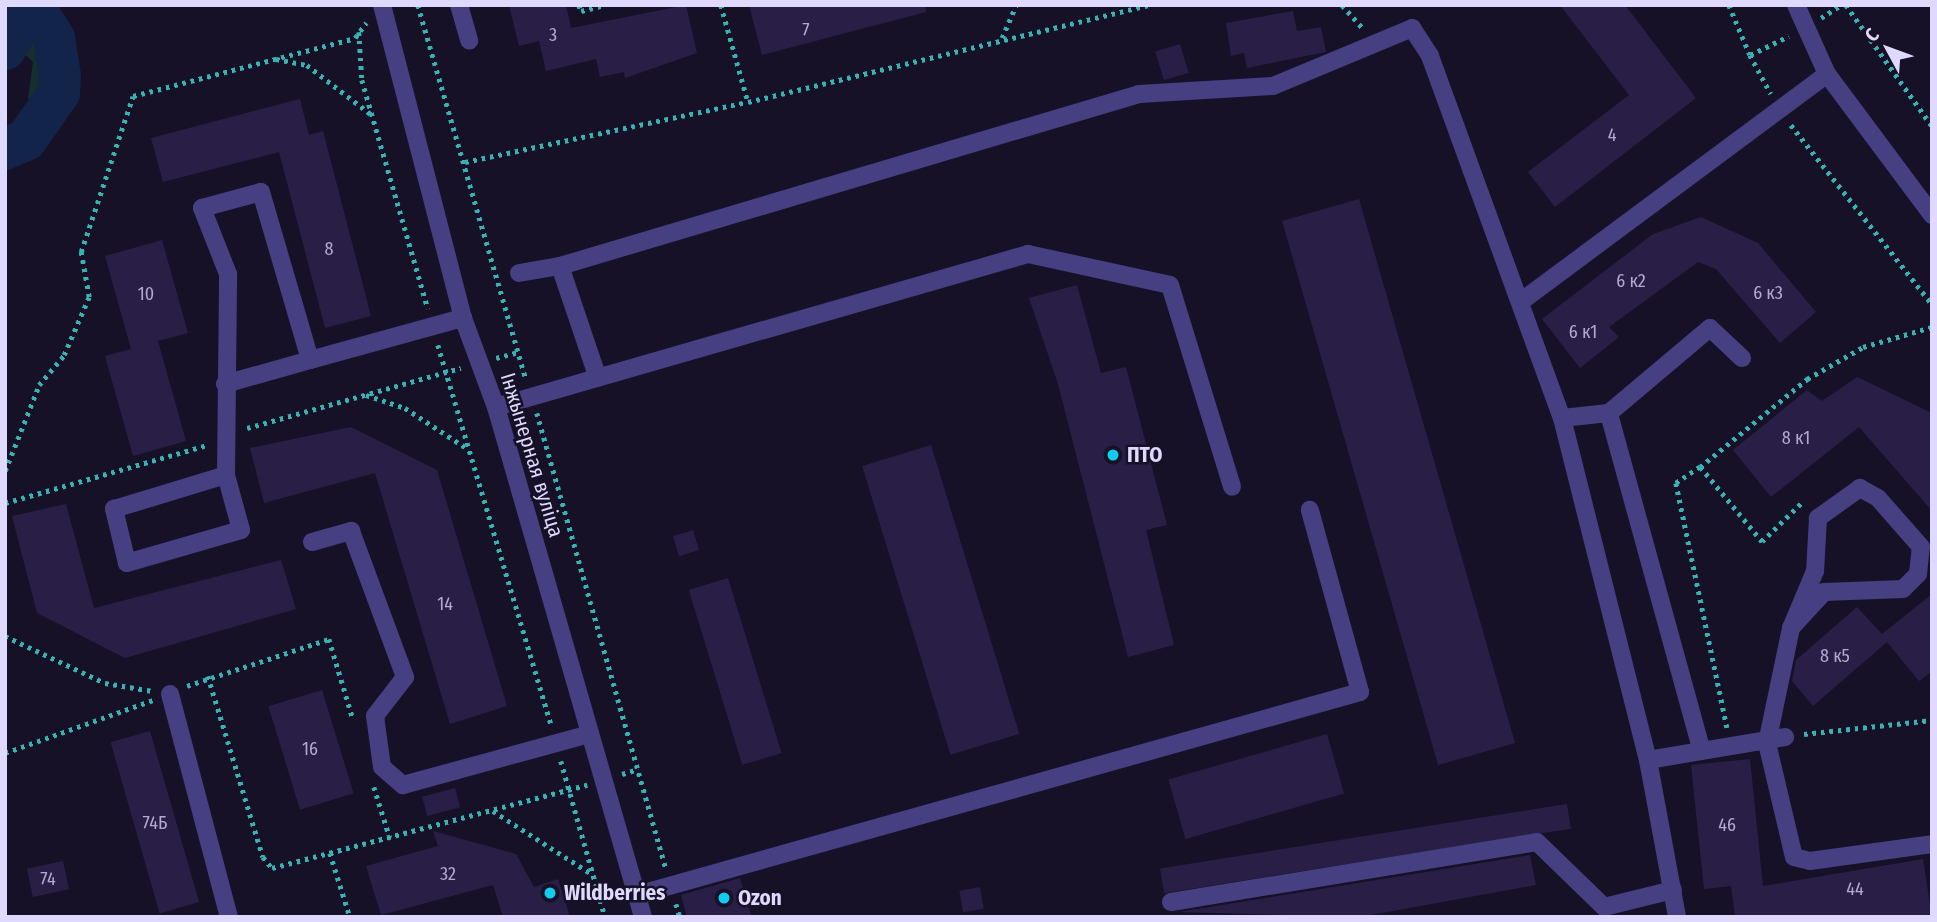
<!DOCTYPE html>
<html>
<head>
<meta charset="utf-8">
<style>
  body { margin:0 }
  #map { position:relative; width:1937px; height:922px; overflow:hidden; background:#161127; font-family:"Fira Sans Condensed",sans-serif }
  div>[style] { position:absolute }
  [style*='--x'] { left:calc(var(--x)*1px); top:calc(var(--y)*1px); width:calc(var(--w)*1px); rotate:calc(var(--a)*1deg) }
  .green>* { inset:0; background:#152f30 }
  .river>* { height:42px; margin:-21px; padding:0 21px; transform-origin:21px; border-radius:21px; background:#12244a }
  .building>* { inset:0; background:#291f46; transform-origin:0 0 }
  .path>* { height:4.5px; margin-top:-2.25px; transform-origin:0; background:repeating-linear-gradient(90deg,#38b2b2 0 3.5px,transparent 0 8.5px) }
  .minor>* { height:18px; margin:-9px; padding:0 9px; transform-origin:9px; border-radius:9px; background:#463f82 }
  .dots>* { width:19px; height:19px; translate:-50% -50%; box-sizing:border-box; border:4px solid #161127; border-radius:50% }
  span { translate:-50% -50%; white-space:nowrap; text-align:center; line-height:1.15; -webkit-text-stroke:5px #161127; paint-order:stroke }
  .number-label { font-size:18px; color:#b2aacf }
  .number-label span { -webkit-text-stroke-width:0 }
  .street-label { font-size:21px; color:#dfd9fd }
  .poi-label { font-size:21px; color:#dfd9fd; font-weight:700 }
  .left { translate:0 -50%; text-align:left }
  .frame { position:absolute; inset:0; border:7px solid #dfd9fd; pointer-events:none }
  .north { position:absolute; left:1853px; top:14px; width:70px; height:70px; -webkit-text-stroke:5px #161127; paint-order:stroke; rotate:311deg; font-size:19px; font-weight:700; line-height:28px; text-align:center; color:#dfd9fd }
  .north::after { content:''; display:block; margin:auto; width:24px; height:32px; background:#dfd9fd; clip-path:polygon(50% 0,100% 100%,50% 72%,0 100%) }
</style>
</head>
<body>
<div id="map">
  <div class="green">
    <i style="clip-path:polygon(42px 16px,61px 33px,66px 57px,42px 102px,34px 103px,28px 98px,33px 62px,15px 45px,5px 45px,5px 23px)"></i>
  </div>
  <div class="river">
    <i style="--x:5;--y:49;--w:39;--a:-59"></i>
    <i style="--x:25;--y:16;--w:16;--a:7"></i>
    <i style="--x:41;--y:18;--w:24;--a:57"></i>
    <i style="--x:54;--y:38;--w:38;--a:81"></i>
    <i style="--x:60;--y:76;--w:17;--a:93"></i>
    <i style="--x:59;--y:93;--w:57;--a:125.1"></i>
    <i style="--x:26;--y:140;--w:23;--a:157"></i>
  </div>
  <div class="building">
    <i style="clip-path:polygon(509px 5px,566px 5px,571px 28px,686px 5px,697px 53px,625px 78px,624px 72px,600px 77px,596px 59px,546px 71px,539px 41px,519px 46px)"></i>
    <i style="clip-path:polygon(749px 5px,925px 5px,926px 12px,762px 55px)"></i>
    <i style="clip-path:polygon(1560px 5px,1625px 5px,1696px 98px,1555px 207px,1528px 172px,1629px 95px)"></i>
    <i style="clip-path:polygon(1293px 11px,1297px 31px,1321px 27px,1326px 52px,1247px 68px,1244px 53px,1231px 56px,1226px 23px)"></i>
    <i style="left:1180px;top:44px;width:30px;height:26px;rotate:73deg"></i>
    <i style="clip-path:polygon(300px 99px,309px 135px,323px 131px,371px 316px,325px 328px,279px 152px,163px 182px,151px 138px)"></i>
    <i style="left:1359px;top:199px;width:566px;height:80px;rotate:74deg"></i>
    <i style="clip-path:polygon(1701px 217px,1758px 243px,1816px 312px,1780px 343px,1716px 269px,1698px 262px,1609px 327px,1619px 337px,1580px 368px,1542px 319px,1653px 234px)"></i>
    <i style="clip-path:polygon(162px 240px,188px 333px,158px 341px,186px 441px,133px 456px,105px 356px,131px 349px,105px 256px)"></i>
    <i style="clip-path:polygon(1077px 285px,1101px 373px,1126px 367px,1167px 525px,1146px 530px,1174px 645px,1128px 657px,1058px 384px,1029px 298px)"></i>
    <i style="clip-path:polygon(1857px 377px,1932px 413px,1932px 511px,1859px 427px,1771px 497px,1733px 450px,1807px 390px,1822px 401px)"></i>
    <i style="clip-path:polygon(351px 427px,437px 470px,507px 706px,450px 724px,375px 473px,264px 503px,250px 448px)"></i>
    <i style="left:931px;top:445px;width:302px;height:72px;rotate:73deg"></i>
    <i style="clip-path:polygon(66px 504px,94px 608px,281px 560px,296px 609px,125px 658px,37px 613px,12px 516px)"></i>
    <i style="left:693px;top:530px;width:21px;height:21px;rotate:73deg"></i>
    <i style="left:728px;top:578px;width:183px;height:41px;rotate:73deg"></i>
    <i style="clip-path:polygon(1932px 594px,1932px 671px,1919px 681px,1887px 642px,1813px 706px,1792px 681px,1796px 660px,1857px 607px,1882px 634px)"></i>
    <i style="left:322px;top:690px;width:108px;height:56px;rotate:73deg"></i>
    <i style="left:150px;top:731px;width:178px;height:41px;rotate:74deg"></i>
    <i style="left:1327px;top:734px;width:62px;height:165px;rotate:74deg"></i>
    <i style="clip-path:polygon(1750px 759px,1763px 886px,1923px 859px,1932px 917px,1735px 917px,1731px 886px,1704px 889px,1691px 765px)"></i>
    <i style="left:455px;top:788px;width:20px;height:34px;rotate:75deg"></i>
    <i style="left:1567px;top:804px;width:25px;height:412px;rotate:81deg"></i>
    <i style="clip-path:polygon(433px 831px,516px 854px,534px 887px,558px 879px,570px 917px,503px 917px,493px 885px,381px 915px,366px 866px,438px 846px)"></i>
    <i style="clip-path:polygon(1530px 855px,1536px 885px,1360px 917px,1179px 912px)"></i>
    <i style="left:63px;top:861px;width:29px;height:37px;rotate:78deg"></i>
    <i style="clip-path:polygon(740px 878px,752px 917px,687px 917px,681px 895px)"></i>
    <i style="left:980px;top:887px;width:22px;height:21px;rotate:80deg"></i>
  </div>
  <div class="path">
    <i style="--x:418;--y:5;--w:388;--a:73.9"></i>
    <i style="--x:579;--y:5;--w:6;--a:72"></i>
    <i style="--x:581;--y:11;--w:25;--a:-14"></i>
    <i style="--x:721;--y:5;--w:101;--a:74.4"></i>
    <i style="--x:748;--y:102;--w:412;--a:-13.6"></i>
    <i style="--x:1342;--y:5;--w:30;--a:48"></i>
    <i style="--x:1729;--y:5;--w:54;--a:67.2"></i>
    <i style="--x:1750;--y:55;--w:43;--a:-26"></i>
    <i style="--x:1846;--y:5;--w:148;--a:54.6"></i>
    <i style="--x:1821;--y:18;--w:24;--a:-33"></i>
    <i style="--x:359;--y:32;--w:48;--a:86.4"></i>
    <i style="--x:362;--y:80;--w:238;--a:73.9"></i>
    <i style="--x:1002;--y:38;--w:36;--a:-67"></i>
    <i style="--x:1750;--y:55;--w:44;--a:61.7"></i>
    <i style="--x:276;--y:59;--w:32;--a:11"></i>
    <i style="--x:307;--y:65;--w:82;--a:37.6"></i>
    <i style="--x:1791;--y:125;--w:228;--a:51.8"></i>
    <i style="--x:465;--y:162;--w:289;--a:-12"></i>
    <i style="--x:438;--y:345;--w:396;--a:73.4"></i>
    <i style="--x:496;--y:358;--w:24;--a:-15"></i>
    <i style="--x:366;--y:395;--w:41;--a:18.4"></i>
    <i style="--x:405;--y:408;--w:75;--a:33.1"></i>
    <i style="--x:537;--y:413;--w:474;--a:74.2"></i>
    <i style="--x:247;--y:428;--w:222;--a:-15.7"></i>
    <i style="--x:1700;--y:467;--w:29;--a:146"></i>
    <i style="--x:1676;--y:483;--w:250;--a:78.2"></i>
    <i style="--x:5;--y:471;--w:92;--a:-68.4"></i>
    <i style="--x:39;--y:385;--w:39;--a:-50"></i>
    <i style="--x:64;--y:355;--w:63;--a:-66.7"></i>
    <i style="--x:89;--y:297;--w:46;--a:-100.1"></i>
    <i style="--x:81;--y:252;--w:164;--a:-71.6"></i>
    <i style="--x:133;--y:96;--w:229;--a:-14.6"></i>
    <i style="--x:355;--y:38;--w:19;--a:-54"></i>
    <i style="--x:5;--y:503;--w:210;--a:-16"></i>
    <i style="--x:1801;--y:504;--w:54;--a:135.7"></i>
    <i style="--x:1762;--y:542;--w:97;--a:-129.6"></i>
    <i style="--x:1700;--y:467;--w:139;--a:-39.4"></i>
    <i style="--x:1807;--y:379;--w:64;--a:-29.7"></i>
    <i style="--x:1863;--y:347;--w:72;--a:-16.2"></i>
    <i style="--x:5;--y:636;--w:110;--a:25.2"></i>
    <i style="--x:105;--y:683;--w:48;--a:9.7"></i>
    <i style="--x:208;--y:676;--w:189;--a:73.1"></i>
    <i style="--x:263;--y:857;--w:14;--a:51"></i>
    <i style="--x:272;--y:868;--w:326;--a:-14.8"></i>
    <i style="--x:187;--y:686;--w:150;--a:-18.3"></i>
    <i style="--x:329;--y:639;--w:84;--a:73.3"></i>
    <i style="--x:1804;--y:734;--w:129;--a:-6.2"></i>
    <i style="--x:5;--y:753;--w:157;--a:-19.7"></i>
    <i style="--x:561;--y:761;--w:162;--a:74.2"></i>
    <i style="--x:622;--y:774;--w:17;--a:-17"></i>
    <i style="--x:374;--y:787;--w:53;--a:72.6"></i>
    <i style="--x:493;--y:811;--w:117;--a:32.5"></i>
    <i style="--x:330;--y:853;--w:67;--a:72.6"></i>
    <i style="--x:676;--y:904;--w:14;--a:73"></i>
  </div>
  <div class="minor">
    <i style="--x:382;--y:5;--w:323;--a:75.5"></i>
    <i style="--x:463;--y:318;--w:95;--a:69.7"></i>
    <i style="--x:496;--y:407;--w:531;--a:73.92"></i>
    <i style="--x:459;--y:5;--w:37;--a:74"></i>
    <i style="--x:1796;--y:5;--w:76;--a:65.8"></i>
    <i style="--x:1827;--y:74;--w:176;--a:53.3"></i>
    <i style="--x:560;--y:266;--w:118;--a:71.3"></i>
    <i style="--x:519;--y:273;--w:42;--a:-9.7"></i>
    <i style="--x:560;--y:266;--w:604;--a:-16.54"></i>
    <i style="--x:1139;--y:94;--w:134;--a:-3.4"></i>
    <i style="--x:1273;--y:86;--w:151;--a:-22.6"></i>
    <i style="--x:1412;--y:28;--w:33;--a:57"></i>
    <i style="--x:1430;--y:56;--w:385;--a:70"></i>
    <i style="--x:1562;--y:418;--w:353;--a:75.9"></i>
    <i style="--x:1648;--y:760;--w:160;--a:79.5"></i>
    <i style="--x:1523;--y:300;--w:379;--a:-36.6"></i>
    <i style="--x:225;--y:384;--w:88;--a:-15.8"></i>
    <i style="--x:496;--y:407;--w:554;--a:-16.04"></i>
    <i style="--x:1028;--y:254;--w:145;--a:12.3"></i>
    <i style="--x:1170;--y:285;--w:211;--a:72.9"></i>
    <i style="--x:1562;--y:418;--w:47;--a:-6.1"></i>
    <i style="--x:226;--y:475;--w:57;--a:74.7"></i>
    <i style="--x:241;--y:530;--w:119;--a:163.9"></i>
    <i style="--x:127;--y:563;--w:56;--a:-103.5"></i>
    <i style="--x:114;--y:509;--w:117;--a:-16.9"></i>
    <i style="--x:226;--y:475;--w:201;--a:-89.4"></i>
    <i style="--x:228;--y:274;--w:71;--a:-111.5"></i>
    <i style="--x:202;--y:208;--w:61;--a:-15.2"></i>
    <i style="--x:261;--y:192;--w:175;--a:73.7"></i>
    <i style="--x:310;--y:360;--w:159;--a:-15.4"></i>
    <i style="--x:312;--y:542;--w:41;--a:-15.8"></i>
    <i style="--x:351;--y:531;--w:156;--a:69.7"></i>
    <i style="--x:405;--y:677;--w:49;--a:127.6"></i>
    <i style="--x:375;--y:716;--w:51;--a:82.2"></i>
    <i style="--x:382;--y:767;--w:28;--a:41"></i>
    <i style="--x:403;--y:785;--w:194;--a:-15.3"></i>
    <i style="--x:1791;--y:628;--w:49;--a:-47.5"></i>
    <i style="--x:1824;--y:592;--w:79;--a:-2.2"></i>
    <i style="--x:1903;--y:589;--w:21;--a:-45"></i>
    <i style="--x:1918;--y:574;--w:27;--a:-84"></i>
    <i style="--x:1921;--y:547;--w:65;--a:-131.3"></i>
    <i style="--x:1878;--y:498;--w:21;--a:-151"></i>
    <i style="--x:1860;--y:488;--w:52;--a:144.5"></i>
    <i style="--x:1818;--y:518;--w:53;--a:93.2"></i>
    <i style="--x:1815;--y:571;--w:62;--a:112.8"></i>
    <i style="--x:1791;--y:628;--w:117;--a:101.8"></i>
    <i style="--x:1767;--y:743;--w:117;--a:76.7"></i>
    <i style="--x:1794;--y:857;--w:16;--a:14"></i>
    <i style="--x:1810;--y:861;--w:123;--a:-7.9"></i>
    <i style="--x:170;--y:694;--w:231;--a:75.2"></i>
    <i style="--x:1701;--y:748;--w:347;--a:-105.4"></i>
    <i style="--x:1609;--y:413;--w:132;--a:-40.1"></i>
    <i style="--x:1710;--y:328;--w:44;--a:43.2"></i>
    <i style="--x:1648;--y:760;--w:139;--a:-9.5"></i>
    <i style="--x:637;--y:895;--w:751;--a:-15.68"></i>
    <i style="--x:1360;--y:692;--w:189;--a:-105.4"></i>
    <i style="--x:1171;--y:902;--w:371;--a:-9.3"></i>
    <i style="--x:1537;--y:842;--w:93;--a:44.1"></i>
    <i style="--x:1604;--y:907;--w:71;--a:-13.8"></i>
  </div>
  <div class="dots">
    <i style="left:1113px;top:455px;background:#12ccf0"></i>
    <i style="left:550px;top:893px;background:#12ccf0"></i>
    <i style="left:724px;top:898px;background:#12ccf0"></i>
  </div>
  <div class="number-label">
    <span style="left:806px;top:30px">7</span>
    <span style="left:553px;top:35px">3</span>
    <span style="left:1612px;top:135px">4</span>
    <span style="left:329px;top:249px">8</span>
    <span style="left:1631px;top:281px">6 к2</span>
    <span style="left:1768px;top:293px">6 к3</span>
    <span style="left:146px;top:294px">10</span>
    <span style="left:1583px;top:332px">6 к1</span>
    <span style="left:1796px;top:438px">8 к1</span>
    <span style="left:445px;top:604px">14</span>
    <span style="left:1835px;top:656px">8 к5</span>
    <span style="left:310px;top:749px">16</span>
    <span style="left:155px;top:823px">74Б</span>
    <span style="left:1727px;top:825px">46</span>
    <span style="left:448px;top:874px">32</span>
    <span style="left:48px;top:879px">74</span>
    <span style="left:1855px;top:889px">44</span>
  </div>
  <div class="street-label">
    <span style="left:532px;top:455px;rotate:73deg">Інжынерная вуліца</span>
  </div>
  <div class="poi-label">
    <span class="left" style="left:1127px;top:455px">ПТО</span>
    <span class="left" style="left:564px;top:893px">Wildberries</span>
    <span class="left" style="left:738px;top:898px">Ozon</span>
  </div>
  <div class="frame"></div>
  <div class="north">С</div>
</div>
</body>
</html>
